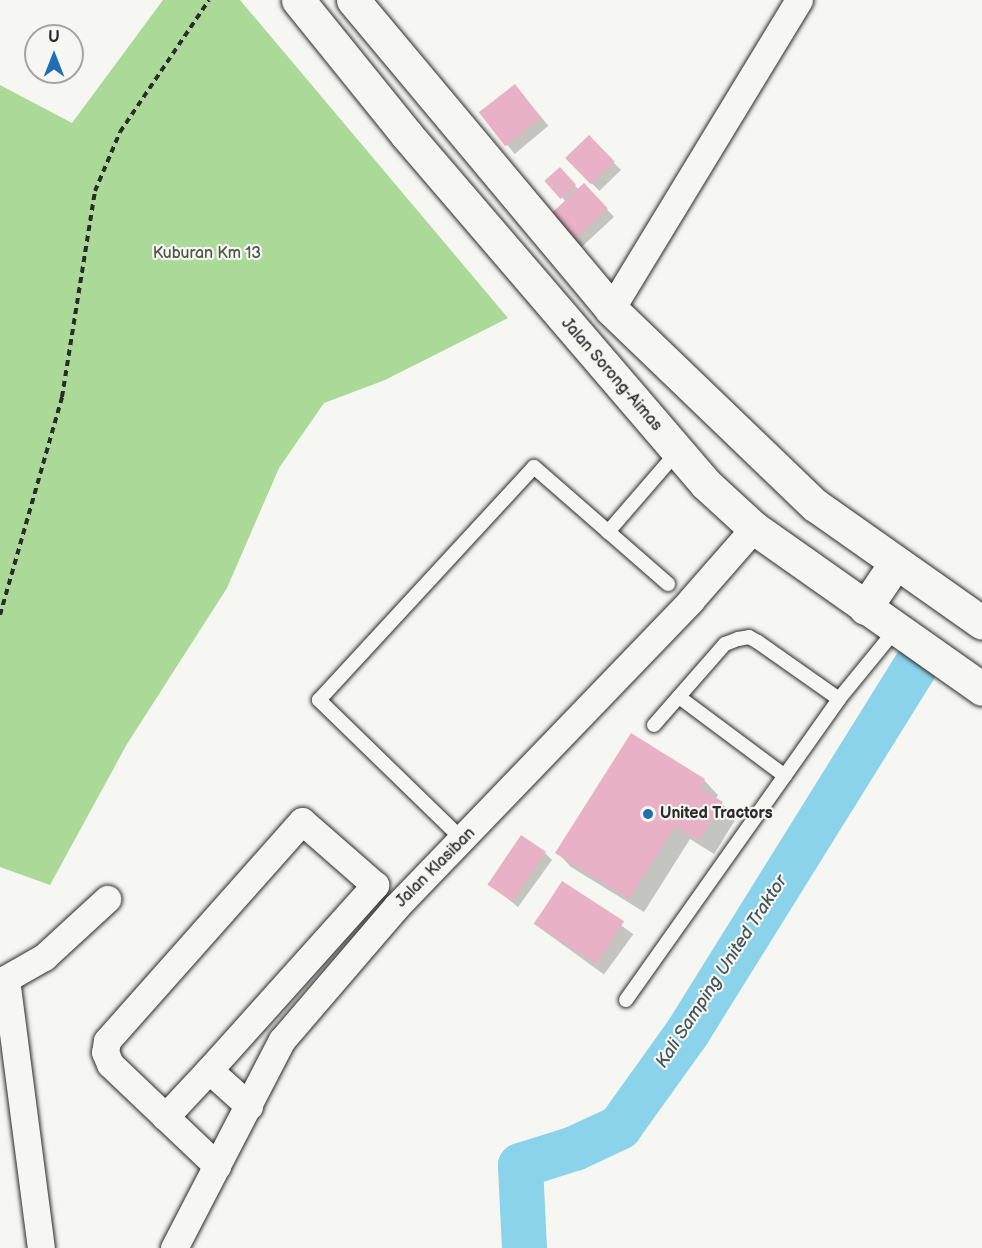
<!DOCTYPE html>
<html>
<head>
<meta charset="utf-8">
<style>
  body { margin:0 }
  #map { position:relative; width:982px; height:1248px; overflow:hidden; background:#f6f6f2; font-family:"Balsamiq Sans",sans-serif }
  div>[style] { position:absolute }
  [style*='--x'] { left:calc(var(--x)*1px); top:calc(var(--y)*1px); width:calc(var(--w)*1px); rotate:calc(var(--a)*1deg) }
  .green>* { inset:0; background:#aad998 }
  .shadow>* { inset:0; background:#0003; transform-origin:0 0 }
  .river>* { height:45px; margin:-22.5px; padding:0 22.5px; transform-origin:22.5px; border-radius:22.5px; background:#8ad3eb }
  .building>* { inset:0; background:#e9b1c5; transform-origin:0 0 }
  .path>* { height:4px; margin-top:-2px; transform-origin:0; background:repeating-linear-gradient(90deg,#2b2b2b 0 6px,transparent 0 10.5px) }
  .roads { filter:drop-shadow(0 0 2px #2b2b2b) drop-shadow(0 0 2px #2b2b2b) }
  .service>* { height:14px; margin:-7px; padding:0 7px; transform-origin:7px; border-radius:7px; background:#f6f6f2 }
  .minor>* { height:27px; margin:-13.5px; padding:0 13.5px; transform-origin:13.5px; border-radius:13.5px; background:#f6f6f2 }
  .trunk>* { height:33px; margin:-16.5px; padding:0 16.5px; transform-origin:16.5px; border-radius:16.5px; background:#f6f6f2 }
  .dots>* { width:16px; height:16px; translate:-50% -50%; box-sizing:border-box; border:3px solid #f6f6f2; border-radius:50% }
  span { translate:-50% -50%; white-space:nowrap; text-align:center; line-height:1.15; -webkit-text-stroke:4.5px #f6f6f2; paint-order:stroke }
  .park-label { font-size:16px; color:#4b5646 }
  .street-label { font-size:16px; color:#2b2b2b }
  .poi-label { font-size:16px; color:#2b2b2b; font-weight:700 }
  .left { translate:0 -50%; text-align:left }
  .water-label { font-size:18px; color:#43555b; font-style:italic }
  .north { position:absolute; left:24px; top:24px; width:60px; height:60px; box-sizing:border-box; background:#f6f6f2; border:2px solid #a5a5a2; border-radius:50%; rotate:0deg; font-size:16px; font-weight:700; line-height:24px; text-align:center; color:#2b2b2b }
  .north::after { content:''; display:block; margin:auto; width:21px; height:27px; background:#1f6fb2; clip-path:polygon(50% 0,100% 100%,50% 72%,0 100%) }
</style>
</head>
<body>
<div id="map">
  <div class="green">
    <i style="clip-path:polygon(163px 0,240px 0,508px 318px,385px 380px,324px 403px,279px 468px,227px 588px,127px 744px,50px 885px,0 867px,0 85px,72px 123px)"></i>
  </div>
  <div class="shadow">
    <i style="left:515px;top:86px;width:52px;height:44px;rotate:50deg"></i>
    <i style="left:589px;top:137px;width:46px;height:30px;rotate:46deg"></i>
    <i style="clip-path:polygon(560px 169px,579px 190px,591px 192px,614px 217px,576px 252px,566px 202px,547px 180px)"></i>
    <i style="clip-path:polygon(704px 780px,718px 795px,716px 799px,737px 817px,714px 854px,690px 839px,644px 912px,571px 867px,557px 852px)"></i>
    <i style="clip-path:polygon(545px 853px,552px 860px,518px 907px,488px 883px)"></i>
    <i style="left:563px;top:883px;width:87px;height:50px;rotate:36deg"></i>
  </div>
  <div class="river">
    <i style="--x:524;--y:1248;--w:83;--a:-92.8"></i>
    <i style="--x:520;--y:1165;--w:57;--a:-17.5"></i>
    <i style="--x:574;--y:1148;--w:50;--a:-25"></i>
    <i style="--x:619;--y:1127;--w:117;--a:-54.4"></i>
    <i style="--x:687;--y:1032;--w:444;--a:-58.1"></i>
  </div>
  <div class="building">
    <i style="left:515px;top:84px;width:43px;height:46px;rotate:52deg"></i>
    <i style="left:589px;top:135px;width:37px;height:33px;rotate:46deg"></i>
    <i style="left:560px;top:167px;width:24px;height:21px;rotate:48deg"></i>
    <i style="left:584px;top:183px;width:35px;height:55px;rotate:47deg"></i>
    <i style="clip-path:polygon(631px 733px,705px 779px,700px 788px,723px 802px,699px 841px,675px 826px,629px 899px,555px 853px)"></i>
    <i style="left:521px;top:835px;width:30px;height:60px;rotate:34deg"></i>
    <i style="left:562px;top:881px;width:74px;height:51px;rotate:33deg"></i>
  </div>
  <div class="path">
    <i style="--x:0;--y:615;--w:227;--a:-74.1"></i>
    <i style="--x:62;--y:397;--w:209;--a:-80.9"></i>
    <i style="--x:95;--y:191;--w:64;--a:-67"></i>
    <i style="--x:120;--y:132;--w:159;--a:-56"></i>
  </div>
  <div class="roads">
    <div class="service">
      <i style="--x:608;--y:532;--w:106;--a:-49.2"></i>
      <i style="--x:679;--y:697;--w:132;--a:36.7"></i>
      <i style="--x:654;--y:725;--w:108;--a:-48.8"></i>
      <i style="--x:725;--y:644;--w:14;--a:-21"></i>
      <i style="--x:738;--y:639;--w:11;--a:-10"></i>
      <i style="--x:749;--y:637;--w:10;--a:29"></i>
      <i style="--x:758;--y:642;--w:99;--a:35.1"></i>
      <i style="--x:463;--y:840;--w:201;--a:-135.8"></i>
      <i style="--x:319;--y:700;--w:317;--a:-47.3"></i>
      <i style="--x:534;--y:467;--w:178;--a:41.1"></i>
      <i style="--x:626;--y:1000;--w:369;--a:-54.7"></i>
      <i style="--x:839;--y:699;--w:90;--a:-50.8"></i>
    </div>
    <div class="minor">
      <i style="--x:611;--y:309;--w:362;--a:-58.7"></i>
      <i style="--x:6;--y:979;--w:271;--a:82.6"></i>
      <i style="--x:0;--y:982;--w:51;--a:-29.6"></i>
      <i style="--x:44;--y:957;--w:86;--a:-42.6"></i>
      <i style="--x:209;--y:1070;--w:249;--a:-48.1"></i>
      <i style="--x:375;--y:885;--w:97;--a:-138.8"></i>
      <i style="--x:302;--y:821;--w:294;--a:131.6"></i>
      <i style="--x:107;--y:1041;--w:11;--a:100"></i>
      <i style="--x:105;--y:1052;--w:13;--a:67"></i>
      <i style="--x:110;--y:1064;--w:148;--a:43.6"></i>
      <i style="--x:165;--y:1117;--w:64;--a:-46.9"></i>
      <i style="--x:209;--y:1070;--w:54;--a:42"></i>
      <i style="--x:174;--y:1248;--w:234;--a:-62.6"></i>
      <i style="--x:282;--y:1040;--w:177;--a:-49.4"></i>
      <i style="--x:397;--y:906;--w:424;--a:-46.1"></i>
      <i style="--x:691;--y:600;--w:96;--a:-48.8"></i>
    </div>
    <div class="trunk">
      <i style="--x:298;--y:0;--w:172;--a:51.1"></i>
      <i style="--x:406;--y:134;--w:461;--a:49.4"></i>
      <i style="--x:706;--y:484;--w:65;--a:42.5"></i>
      <i style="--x:754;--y:528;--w:279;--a:35.2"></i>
      <i style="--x:353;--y:0;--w:403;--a:50.1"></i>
      <i style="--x:611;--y:309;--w:283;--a:43.9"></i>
      <i style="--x:815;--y:505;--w:204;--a:35.2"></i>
      <i style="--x:865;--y:608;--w:55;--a:-56"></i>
    </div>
  </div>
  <div class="dots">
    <i style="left:648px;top:814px;background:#1f6fb2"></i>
  </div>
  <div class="park-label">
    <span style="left:207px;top:254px">Kuburan Km 13</span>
  </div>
  <div class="street-label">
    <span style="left:611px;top:375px;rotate:49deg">Jalan Sorong-Aimas</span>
    <span style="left:436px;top:868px;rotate:-45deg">Jalan Klasiban</span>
  </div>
  <div class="poi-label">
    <span class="left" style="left:660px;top:814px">United Tractors</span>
  </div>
  <div class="water-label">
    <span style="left:722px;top:972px;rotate:-57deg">Kali Samping United Traktor</span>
  </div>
  <div class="north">U</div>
</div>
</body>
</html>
